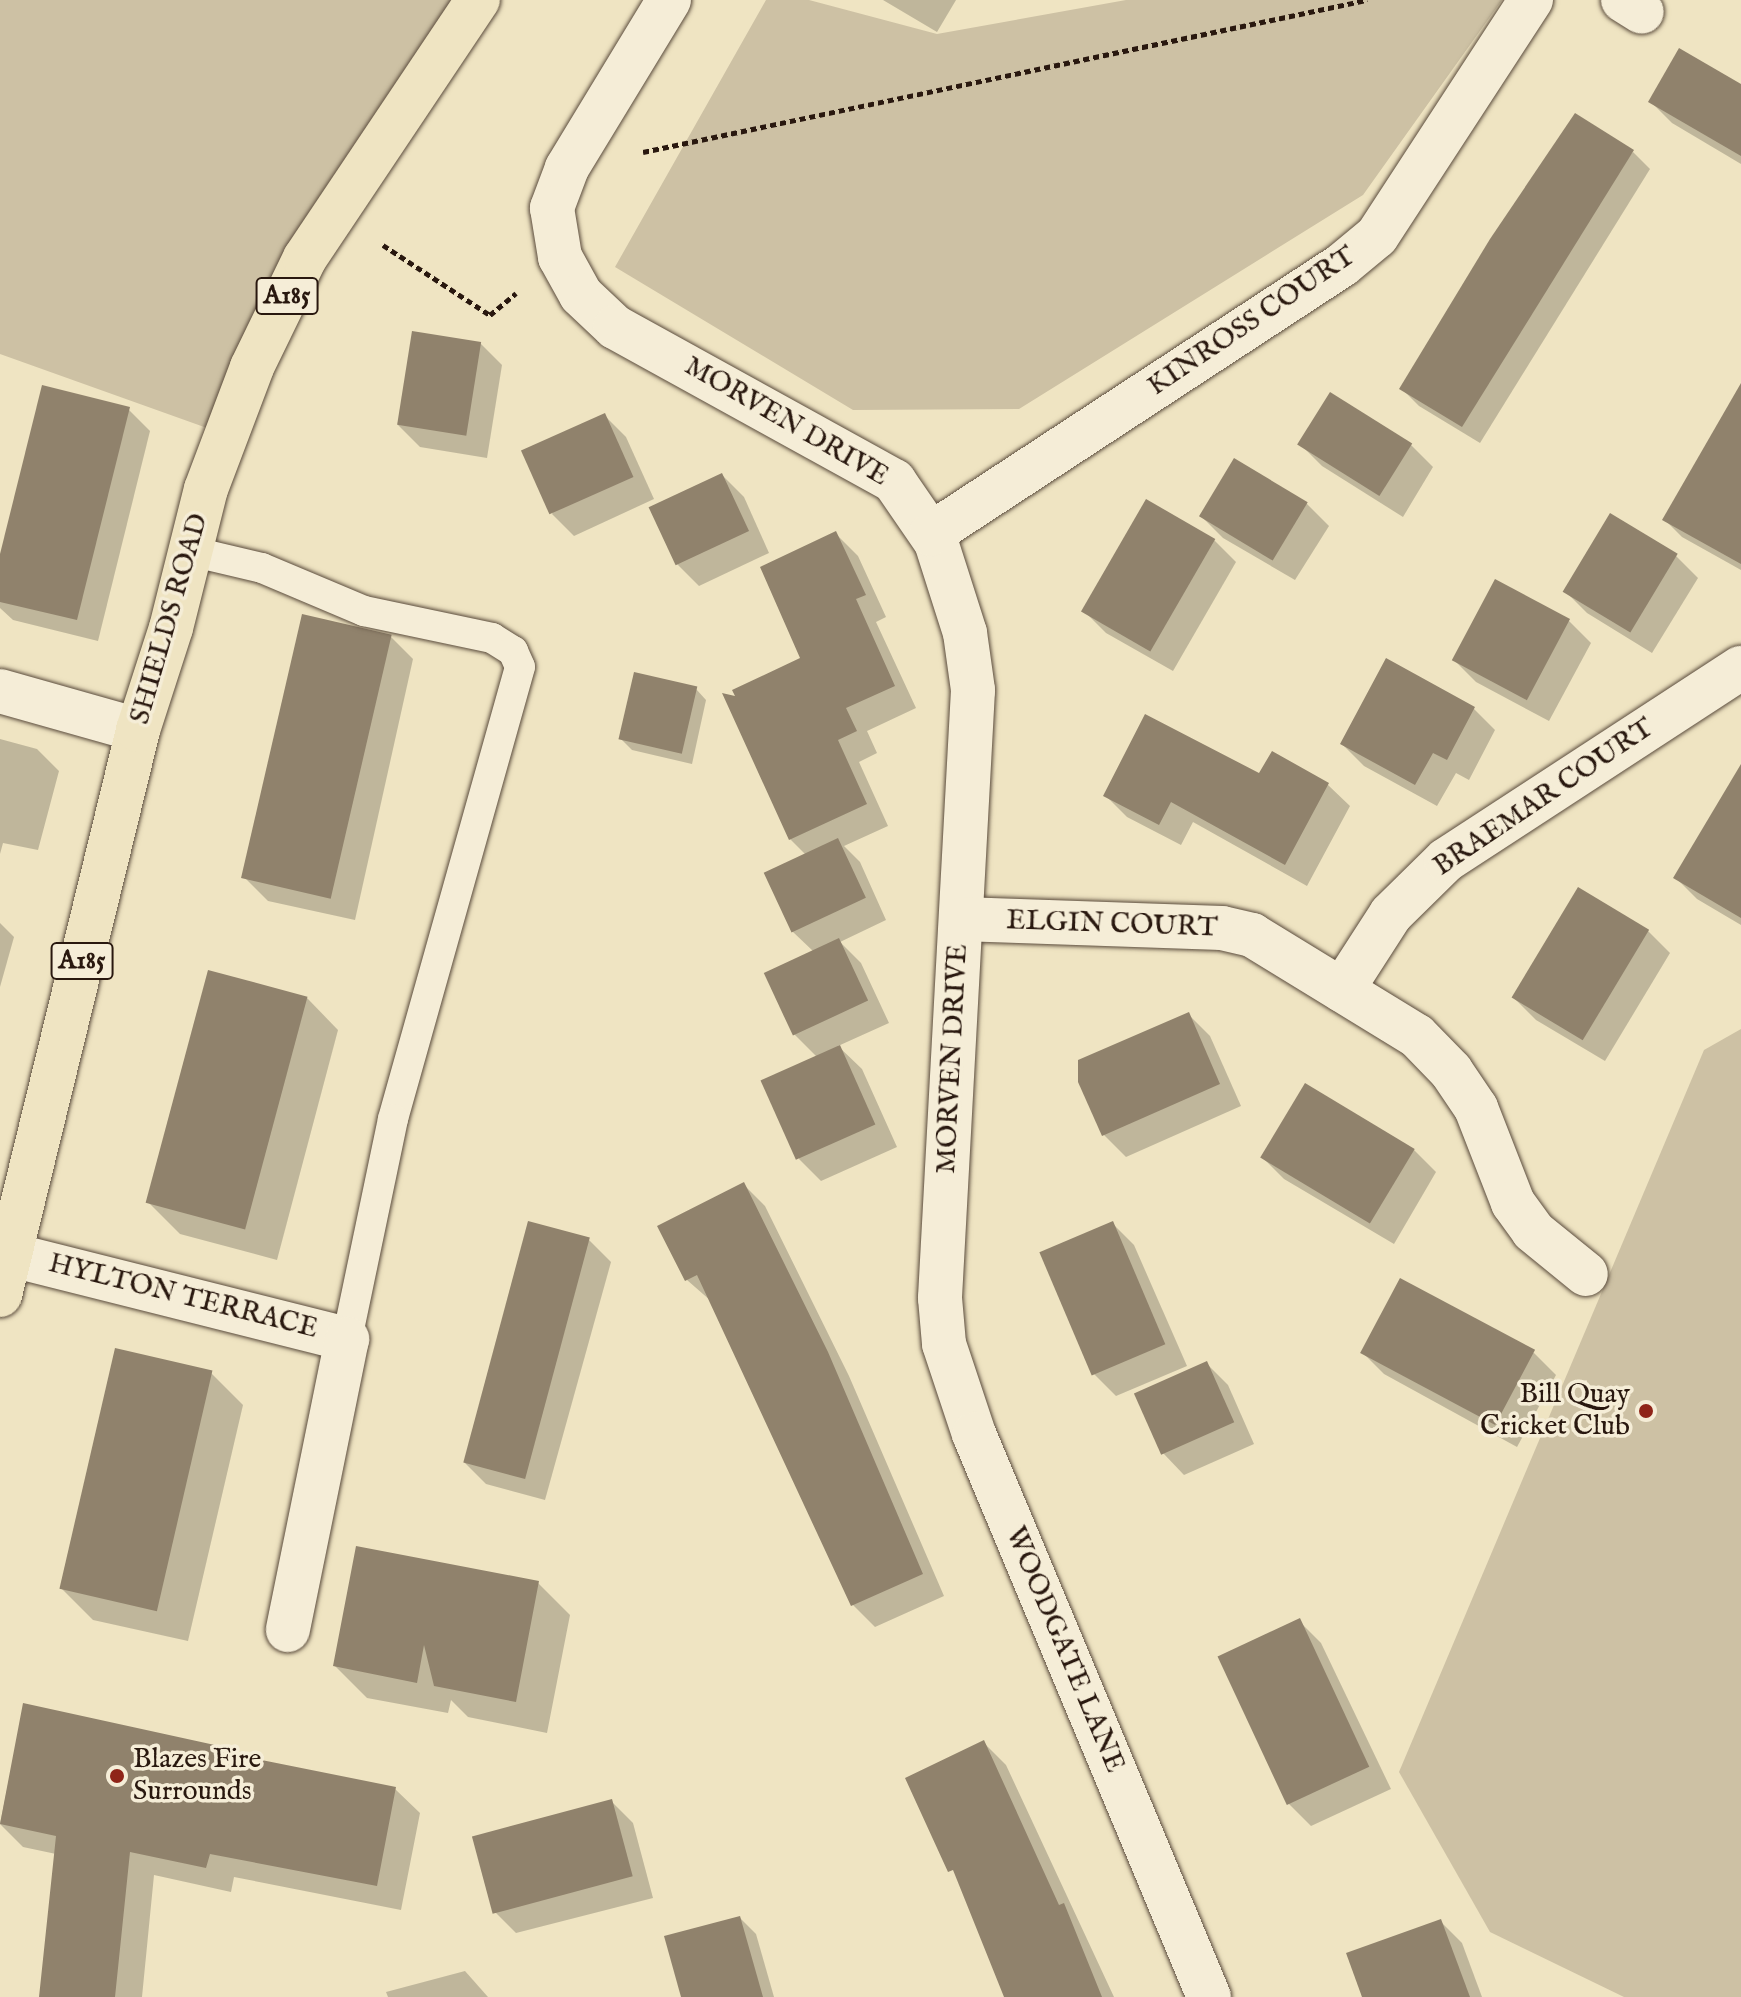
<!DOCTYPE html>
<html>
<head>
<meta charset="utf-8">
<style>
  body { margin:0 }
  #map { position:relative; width:1741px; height:1997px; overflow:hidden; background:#efe4c2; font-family:"IM FELL English",serif }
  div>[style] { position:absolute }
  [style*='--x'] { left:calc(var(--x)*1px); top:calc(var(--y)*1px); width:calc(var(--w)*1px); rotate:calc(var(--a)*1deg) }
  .green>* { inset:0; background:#cdc1a4 }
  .shadow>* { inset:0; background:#0003 }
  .building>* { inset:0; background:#90826c; transform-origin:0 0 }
  .path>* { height:5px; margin-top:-2.5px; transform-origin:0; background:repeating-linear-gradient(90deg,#29180f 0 6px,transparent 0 10px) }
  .roads { filter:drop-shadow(0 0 2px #5a4b3c) drop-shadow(0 0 2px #5a4b3c) }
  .lane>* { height:30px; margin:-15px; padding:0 15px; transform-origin:15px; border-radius:15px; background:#f5edd7 }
  .street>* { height:44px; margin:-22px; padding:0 22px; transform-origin:22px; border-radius:22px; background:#f5edd7 }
  .primary>* { height:44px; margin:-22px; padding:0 22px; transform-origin:22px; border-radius:22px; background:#efe4c2 }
  .dots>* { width:22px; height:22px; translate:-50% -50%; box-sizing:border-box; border:4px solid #f5edd7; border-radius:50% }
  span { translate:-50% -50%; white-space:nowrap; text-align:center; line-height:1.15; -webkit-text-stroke:7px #f5edd7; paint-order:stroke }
  .shield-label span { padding:2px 6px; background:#f5edd7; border:2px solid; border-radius:6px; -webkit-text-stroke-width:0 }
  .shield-label { font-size:26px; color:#29180f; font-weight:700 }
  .street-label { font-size:28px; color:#29180f }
  .poi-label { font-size:28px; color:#29180f }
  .right { translate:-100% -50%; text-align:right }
  .left { translate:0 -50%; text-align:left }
</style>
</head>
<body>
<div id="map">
  <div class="green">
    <i style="clip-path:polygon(0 0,459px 0,295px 247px,233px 356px,207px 428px,0 354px)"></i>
    <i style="clip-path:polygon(766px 0,809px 0,937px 34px,1126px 0,1502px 0,1363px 195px,1019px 409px,853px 410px,615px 267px)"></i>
    <i style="clip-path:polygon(1741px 1029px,1741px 1997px,1624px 1997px,1490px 1932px,1399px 1772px,1704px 1050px)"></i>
  </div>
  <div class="shadow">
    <i style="clip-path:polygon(883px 0,956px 0,937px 32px)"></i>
    <i style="clip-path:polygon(1741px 87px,1741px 164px,1672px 123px,1650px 101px)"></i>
    <i style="clip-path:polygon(1633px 152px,1650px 169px,1480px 443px,1419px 406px,1402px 389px)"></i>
    <i style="clip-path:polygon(480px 343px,502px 365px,487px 458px,420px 447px,398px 425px)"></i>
    <i style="clip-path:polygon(1741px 388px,1741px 570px,1682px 537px,1664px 519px)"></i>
    <i style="clip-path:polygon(1330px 394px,1411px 445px,1433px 467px,1403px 517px,1322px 466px,1300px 444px)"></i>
    <i style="clip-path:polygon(128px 409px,150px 431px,98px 641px,13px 620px,0 608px,0 560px)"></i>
    <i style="clip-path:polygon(604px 415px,626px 437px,654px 499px,574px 536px,552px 514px)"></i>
    <i style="clip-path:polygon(1234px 460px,1307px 504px,1329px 526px,1295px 580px,1223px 538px,1201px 516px)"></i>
    <i style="clip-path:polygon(722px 475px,744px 497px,769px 553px,699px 586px,677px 564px,651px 508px)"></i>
    <i style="clip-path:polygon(1611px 516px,1676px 556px,1698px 578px,1652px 653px,1587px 613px,1565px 591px)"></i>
    <i style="clip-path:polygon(836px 534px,858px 556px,886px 617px,876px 622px,916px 708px,867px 731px,877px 753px,859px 762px,888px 826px,844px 846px,860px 862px,886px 920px,840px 942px,861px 963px,889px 1023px,838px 1046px,862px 1069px,897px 1147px,821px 1181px,799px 1159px,817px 1057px,794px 1034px,814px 952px,793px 932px,806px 855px,790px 839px,738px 699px,803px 659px)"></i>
    <i style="clip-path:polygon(1214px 540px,1236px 562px,1173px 671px,1106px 633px,1084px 611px)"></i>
    <i style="clip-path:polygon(1569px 621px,1591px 643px,1549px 721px,1476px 682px,1454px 660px)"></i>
    <i style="clip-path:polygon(391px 637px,413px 659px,355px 920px,268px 901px,246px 879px)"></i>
    <i style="clip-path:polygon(696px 689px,706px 700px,692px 764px,632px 750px,621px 739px)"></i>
    <i style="clip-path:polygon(1473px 708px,1495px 730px,1469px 780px,1456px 773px,1437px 806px,1364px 766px,1342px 744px)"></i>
    <i style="clip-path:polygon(0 739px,37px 749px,59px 771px,38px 850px,3px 843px,0 854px)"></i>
    <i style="clip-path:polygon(1741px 773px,1741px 925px,1697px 899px,1675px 877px)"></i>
    <i style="clip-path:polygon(1260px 776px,1328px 785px,1350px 806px,1307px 886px,1193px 822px,1181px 845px,1127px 817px,1105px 795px)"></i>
    <i style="clip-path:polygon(0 923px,14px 937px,0 987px)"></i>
    <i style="clip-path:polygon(1648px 931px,1670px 953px,1605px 1061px,1536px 1020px,1514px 998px)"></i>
    <i style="clip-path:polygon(307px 998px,338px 1030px,277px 1260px,180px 1234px,148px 1202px)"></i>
    <i style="clip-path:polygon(1188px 1014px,1210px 1036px,1241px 1106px,1126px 1157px,1104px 1135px)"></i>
    <i style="clip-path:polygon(1414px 1150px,1436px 1172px,1394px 1244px,1284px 1179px,1262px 1157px)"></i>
    <i style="clip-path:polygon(743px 1184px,765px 1206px,849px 1376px,944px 1596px,875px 1627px,853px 1605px,711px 1301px,687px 1280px)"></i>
    <i style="clip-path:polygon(1112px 1223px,1134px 1245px,1187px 1366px,1116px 1396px,1094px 1374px)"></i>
    <i style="clip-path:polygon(589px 1240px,611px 1262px,545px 1500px,486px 1484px,464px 1462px)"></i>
    <i style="clip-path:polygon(1401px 1281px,1534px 1353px,1556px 1375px,1517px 1447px,1384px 1374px,1362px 1352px)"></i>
    <i style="clip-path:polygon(1206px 1363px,1228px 1385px,1254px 1444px,1184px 1475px,1163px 1453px)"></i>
    <i style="clip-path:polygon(211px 1373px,243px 1405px,188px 1641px,93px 1620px,61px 1588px)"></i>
    <i style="clip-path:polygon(538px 1583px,570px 1615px,547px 1733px,468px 1717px,451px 1700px,448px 1713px,367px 1698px,335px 1666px)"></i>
    <i style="clip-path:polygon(1299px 1621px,1321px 1643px,1391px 1789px,1311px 1826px,1289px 1804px)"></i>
    <i style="clip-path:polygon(24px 1706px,232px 1750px,240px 1758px,395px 1789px,420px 1813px,401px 1910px,234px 1877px,231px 1892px,154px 1875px,142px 1997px,41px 1997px,56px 1854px,23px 1847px,0 1824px)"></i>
    <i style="clip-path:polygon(984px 1743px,1006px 1765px,1114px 1997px,1007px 1997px,959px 1880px,908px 1779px)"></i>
    <i style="clip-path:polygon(611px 1801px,633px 1823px,653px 1898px,516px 1933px,494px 1911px)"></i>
    <i style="clip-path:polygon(740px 1918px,756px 1934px,774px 1997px,682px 1997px)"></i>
    <i style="clip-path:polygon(1440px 1921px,1462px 1943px,1482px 1997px,1364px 1997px)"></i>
    <i style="clip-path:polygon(465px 1971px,488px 1997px,388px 1997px,386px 1992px)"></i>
  </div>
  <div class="building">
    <i style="clip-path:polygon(1679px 48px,1741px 84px,1741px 156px,1648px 102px)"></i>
    <i style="clip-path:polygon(1575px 113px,1634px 150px,1462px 427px,1399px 389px,1490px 239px)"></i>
    <i style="left:412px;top:331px;width:70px;height:95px;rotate:9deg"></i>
    <i style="clip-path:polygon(1741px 383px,1741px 564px,1662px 520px)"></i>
    <i style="clip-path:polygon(42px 385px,130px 407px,77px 620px,0 602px,0 554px)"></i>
    <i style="left:1330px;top:392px;width:97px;height:62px;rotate:32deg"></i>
    <i style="left:605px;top:413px;width:70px;height:92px;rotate:66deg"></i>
    <i style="left:1234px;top:458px;width:86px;height:68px;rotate:31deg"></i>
    <i style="left:722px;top:473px;width:64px;height:81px;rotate:65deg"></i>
    <i style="left:1146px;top:499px;width:80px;height:130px;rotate:30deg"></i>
    <i style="left:1610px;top:513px;width:79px;height:92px;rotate:31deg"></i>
    <i style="clip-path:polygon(836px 531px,866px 595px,856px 599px,895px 686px,846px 708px,857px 731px,838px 740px,867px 804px,789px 840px,722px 693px,735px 696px,732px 690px,800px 658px,760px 567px)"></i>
    <i style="left:1495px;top:579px;width:85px;height:92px;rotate:28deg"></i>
    <i style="left:302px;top:614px;width:92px;height:271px;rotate:13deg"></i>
    <i style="clip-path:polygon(1386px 658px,1475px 707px,1447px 760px,1433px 753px,1415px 785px,1340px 744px)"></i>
    <i style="left:634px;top:672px;width:65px;height:69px;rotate:13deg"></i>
    <i style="clip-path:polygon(1145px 714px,1259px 773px,1272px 751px,1329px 783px,1285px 865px,1171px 802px,1159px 825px,1103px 796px)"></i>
    <i style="clip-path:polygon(1741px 764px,1741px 918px,1673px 878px)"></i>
    <i style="left:838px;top:838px;width:66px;height:82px;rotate:65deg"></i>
    <i style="left:1578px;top:887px;width:83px;height:129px;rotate:31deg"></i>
    <i style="left:839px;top:938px;width:69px;height:83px;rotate:65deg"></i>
    <i style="left:208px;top:970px;width:103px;height:241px;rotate:15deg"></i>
    <i style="clip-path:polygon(1189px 1012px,1220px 1084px,1102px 1136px,1078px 1082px,1078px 1060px)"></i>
    <i style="left:840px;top:1045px;width:87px;height:87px;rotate:66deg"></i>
    <i style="left:1305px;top:1083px;width:128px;height:87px;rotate:31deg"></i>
    <i style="clip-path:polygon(744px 1182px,828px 1352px,923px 1574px,851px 1606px,697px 1275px,685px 1281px,657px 1226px)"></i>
    <i style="left:528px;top:1221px;width:64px;height:250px;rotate:15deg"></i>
    <i style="left:1113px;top:1221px;width:134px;height:80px;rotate:67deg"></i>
    <i style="left:1400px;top:1278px;width:153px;height:85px;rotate:28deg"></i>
    <i style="left:115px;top:1348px;width:100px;height:247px;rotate:13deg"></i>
    <i style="left:1207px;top:1361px;width:67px;height:80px;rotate:66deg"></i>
    <i style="clip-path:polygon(356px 1546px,539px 1581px,516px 1702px,434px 1686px,424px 1645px,417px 1683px,333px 1666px)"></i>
    <i style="left:1300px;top:1618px;width:164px;height:91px;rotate:65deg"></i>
    <i style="clip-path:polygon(23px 1703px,233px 1749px,232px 1754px,396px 1787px,377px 1886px,210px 1854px,206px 1868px,130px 1852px,115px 1997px,39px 1997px,56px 1836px,0 1824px)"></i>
    <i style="clip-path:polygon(984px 1740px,1059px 1905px,1064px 1903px,1102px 1997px,1004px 1997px,953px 1870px,948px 1872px,905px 1778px)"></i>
    <i style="left:612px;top:1799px;width:80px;height:145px;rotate:75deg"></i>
    <i style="clip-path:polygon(740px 1916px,763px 1997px,681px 1997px,664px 1936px)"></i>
    <i style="clip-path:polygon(1441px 1919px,1470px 1997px,1362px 1997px,1346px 1953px)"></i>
  </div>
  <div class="path">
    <i style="--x:643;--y:152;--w:740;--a:-11.86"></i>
    <i style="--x:383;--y:245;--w:128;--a:33.2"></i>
    <i style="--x:490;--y:315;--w:34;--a:-40"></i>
  </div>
  <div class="roads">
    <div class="lane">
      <i style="--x:190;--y:551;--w:74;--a:13.3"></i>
      <i style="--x:262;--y:568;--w:111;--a:22.9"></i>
      <i style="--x:364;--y:611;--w:131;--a:11.9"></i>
      <i style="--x:492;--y:638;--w:25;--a:32"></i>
      <i style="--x:513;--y:651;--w:17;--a:66"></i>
      <i style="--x:520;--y:667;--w:470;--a:105.7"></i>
      <i style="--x:393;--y:1119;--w:225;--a:101.8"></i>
    </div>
    <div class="street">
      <i style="--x:669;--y:0;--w:197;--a:121.3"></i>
      <i style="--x:567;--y:168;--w:43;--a:110.6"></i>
      <i style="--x:552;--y:208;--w:50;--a:80.7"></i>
      <i style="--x:560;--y:257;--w:43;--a:61.1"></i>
      <i style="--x:581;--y:295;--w:47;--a:43.3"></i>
      <i style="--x:615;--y:327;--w:319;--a:28.9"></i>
      <i style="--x:894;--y:481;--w:74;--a:55.5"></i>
      <i style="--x:936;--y:542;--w:96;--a:72.3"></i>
      <i style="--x:965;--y:633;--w:58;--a:82"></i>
      <i style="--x:973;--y:690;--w:609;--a:93.11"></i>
      <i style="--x:940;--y:1298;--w:46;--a:85"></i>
      <i style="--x:944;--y:1344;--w:95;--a:71.6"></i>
      <i style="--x:974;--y:1434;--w:610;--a:67.34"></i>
      <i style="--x:1623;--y:0;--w:22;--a:32"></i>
      <i style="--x:931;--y:534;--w:491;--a:-33.2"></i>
      <i style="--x:1342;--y:265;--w:45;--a:-39.6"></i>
      <i style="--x:1377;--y:236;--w:282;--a:-56.9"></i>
      <i style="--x:0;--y:691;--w:143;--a:15.8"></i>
      <i style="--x:961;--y:919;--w:261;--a:2"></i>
      <i style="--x:1222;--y:928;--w:31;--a:13"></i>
      <i style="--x:1252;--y:935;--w:193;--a:31.5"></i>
      <i style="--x:1417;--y:1036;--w:49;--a:45.8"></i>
      <i style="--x:1451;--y:1071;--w:45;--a:56"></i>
      <i style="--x:1476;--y:1108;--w:102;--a:68.7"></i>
      <i style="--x:1513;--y:1203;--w:34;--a:54"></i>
      <i style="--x:1533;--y:1231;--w:68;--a:39.1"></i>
      <i style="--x:1342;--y:990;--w:90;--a:-57.2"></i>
      <i style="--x:1391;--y:914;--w:77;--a:-44.5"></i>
      <i style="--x:1446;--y:860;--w:352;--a:-33.1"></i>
      <i style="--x:0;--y:1252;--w:358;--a:14.1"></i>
      <i style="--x:347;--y:1339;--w:297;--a:101.5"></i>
    </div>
    <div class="primary">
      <i style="--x:0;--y:1295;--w:582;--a:-76.27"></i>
      <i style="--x:138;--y:730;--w:107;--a:-72.1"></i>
      <i style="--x:171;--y:628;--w:143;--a:-75.9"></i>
      <i style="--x:206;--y:489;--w:130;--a:-69.3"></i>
      <i style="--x:252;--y:367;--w:121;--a:-64.1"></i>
      <i style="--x:305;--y:258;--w:311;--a:-56.2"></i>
    </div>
  </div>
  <div class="dots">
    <i style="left:1646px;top:1411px;background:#8f2418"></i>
    <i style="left:117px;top:1776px;background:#8f2418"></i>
  </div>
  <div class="shield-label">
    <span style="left:287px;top:296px">A185</span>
    <span style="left:82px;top:961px">A185</span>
  </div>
  <div class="street-label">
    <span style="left:1252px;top:322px;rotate:-34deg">KINROSS COURT</span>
    <span style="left:786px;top:422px;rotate:30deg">MORVEN DRIVE</span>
    <span style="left:170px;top:619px;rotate:-74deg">SHIELDS ROAD</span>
    <span style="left:1544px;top:798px;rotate:-34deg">BRAEMAR COURT</span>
    <span style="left:1112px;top:925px;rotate:2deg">ELGIN COURT</span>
    <span style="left:953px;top:1059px;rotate:-87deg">MORVEN DRIVE</span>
    <span style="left:183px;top:1297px;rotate:14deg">HYLTON TERRACE</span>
    <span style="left:1064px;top:1650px;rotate:67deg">WOODGATE LANE</span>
  </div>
  <div class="poi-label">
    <span class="right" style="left:1630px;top:1411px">Bill Quay<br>Cricket Club</span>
    <span class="left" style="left:133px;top:1776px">Blazes Fire<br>Surrounds</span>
  </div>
</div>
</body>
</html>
